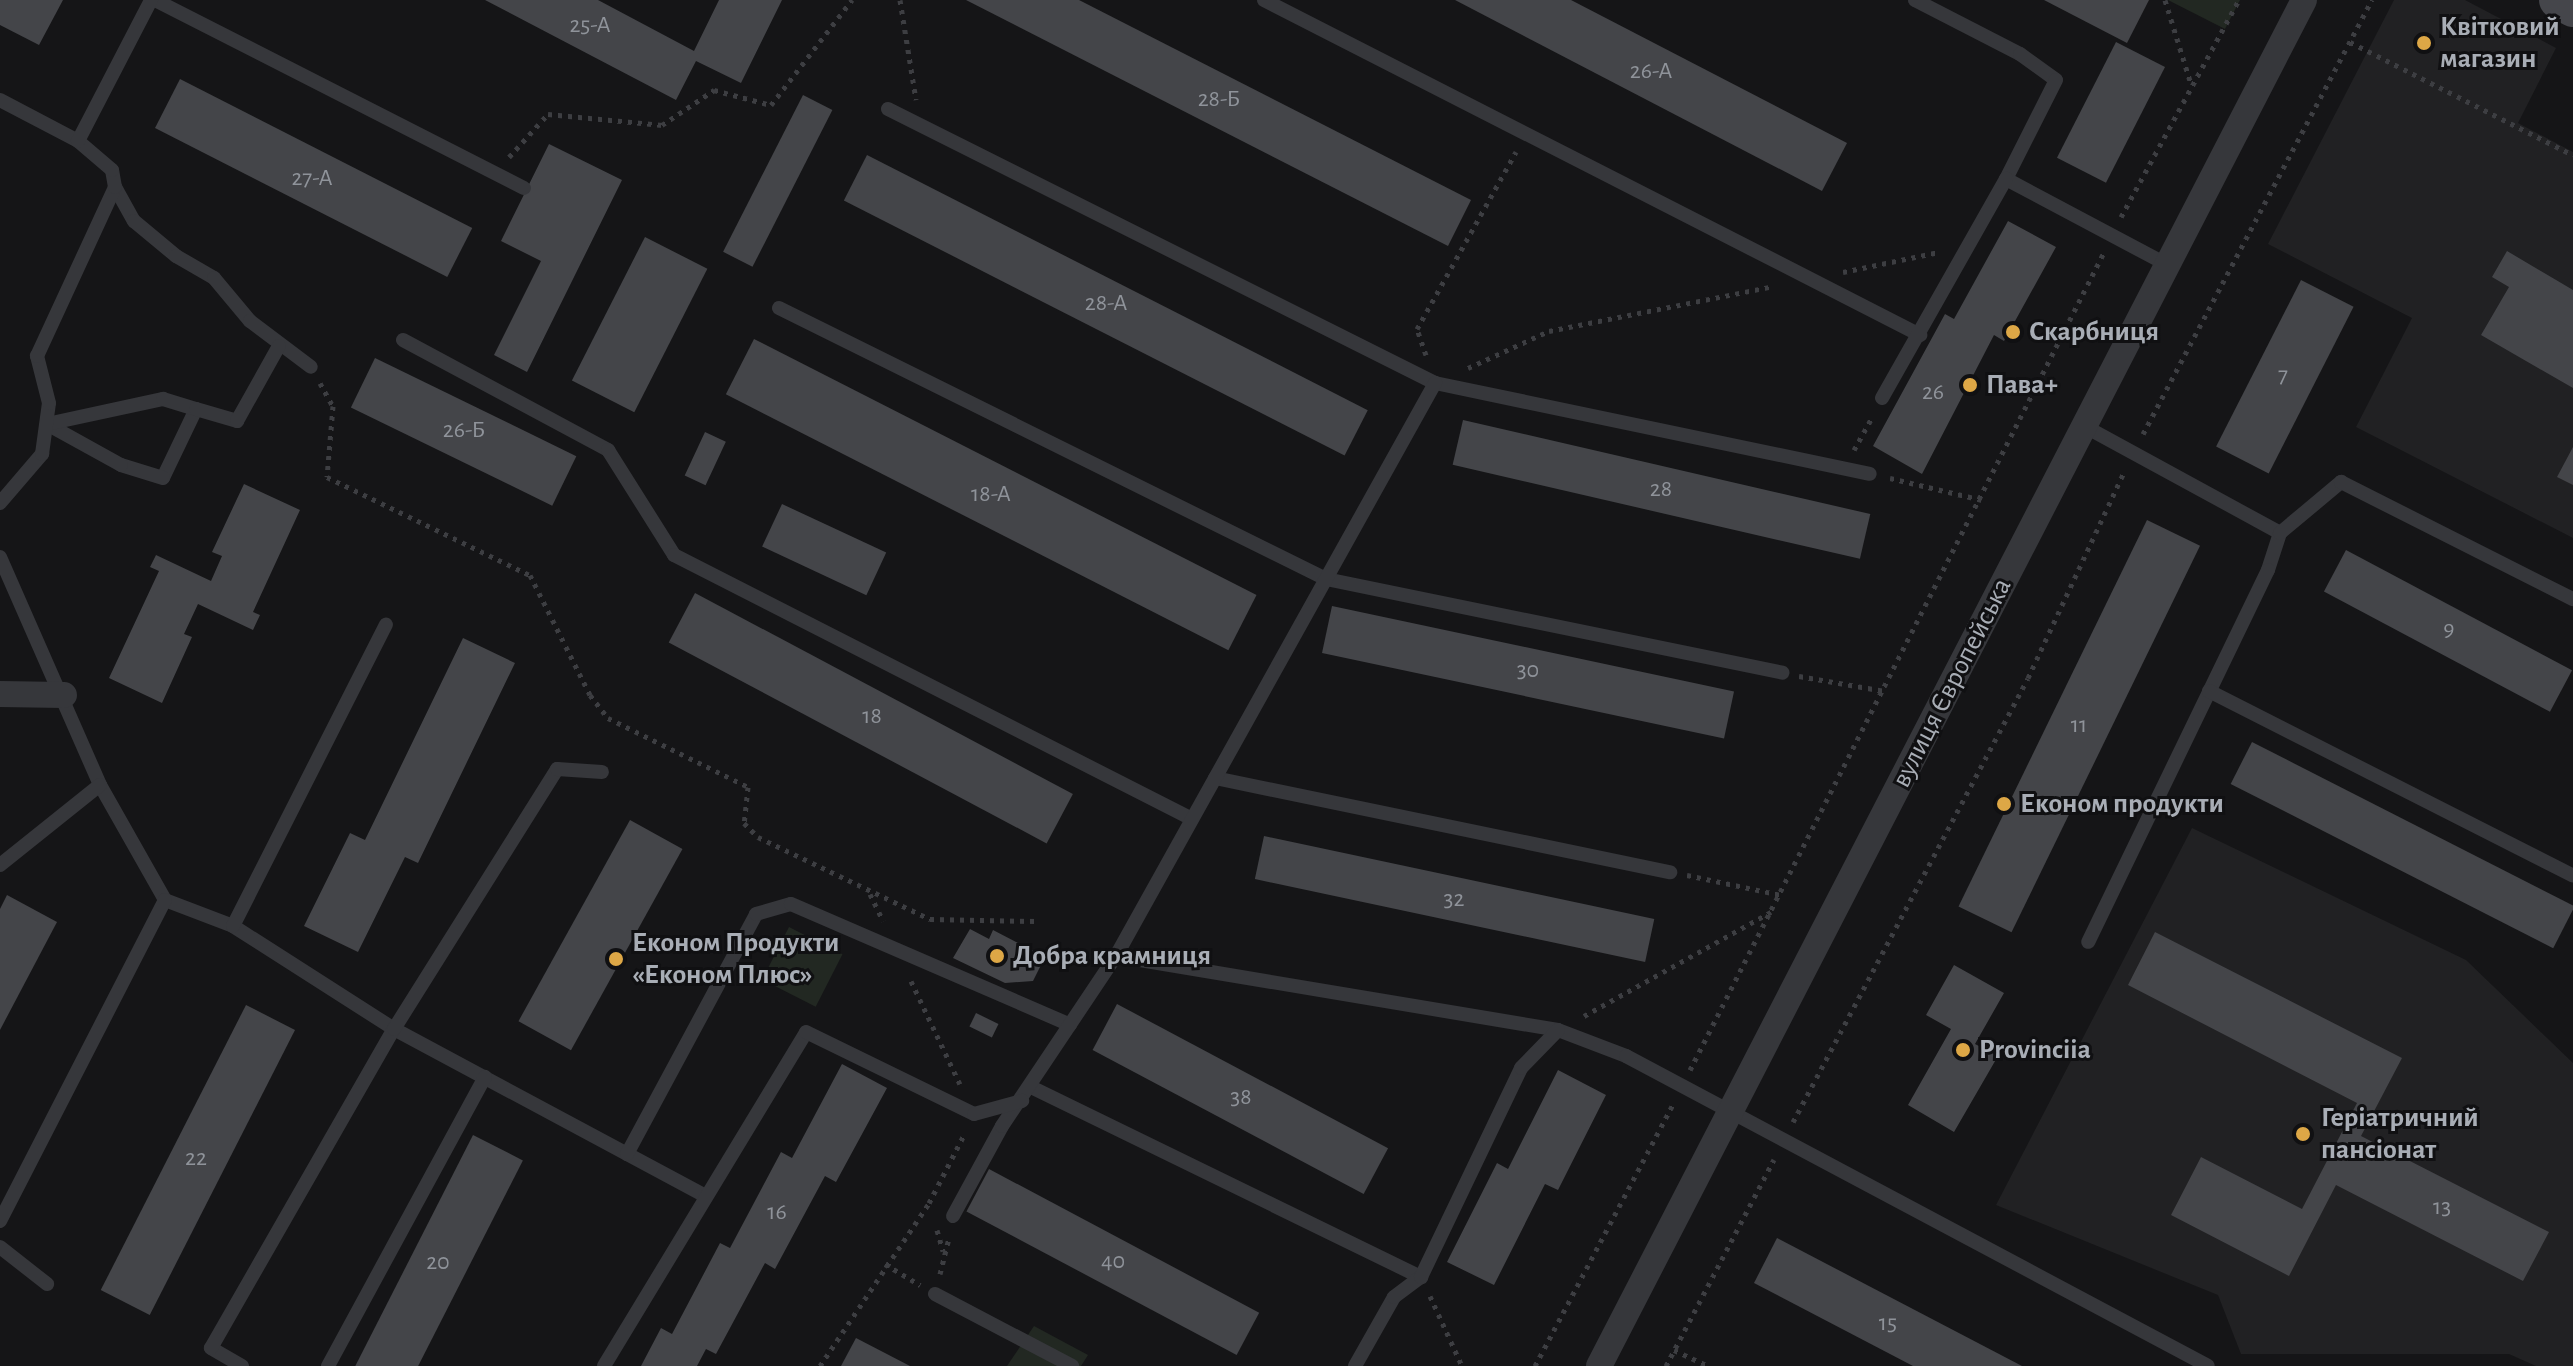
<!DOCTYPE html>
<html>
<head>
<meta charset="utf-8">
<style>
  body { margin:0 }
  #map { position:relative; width:2573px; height:1366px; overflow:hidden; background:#151517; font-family:"Alegreya Sans",sans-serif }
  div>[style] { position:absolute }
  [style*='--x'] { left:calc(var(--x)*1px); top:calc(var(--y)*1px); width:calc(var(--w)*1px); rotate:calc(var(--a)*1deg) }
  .built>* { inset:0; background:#212123 }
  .green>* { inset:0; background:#222822; transform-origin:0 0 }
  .building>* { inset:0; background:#444549; transform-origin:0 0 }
  .path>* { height:5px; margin-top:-2.5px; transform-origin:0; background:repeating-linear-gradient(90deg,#3d3e42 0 4px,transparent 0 10px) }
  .lane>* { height:14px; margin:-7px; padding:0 7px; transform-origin:7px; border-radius:7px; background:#36373b }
  .street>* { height:26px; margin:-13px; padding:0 13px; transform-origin:13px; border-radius:13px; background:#36373b }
  .secondary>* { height:38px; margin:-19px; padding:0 19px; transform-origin:19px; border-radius:19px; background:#45464b }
  .dots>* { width:22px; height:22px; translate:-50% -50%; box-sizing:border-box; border:4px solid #101012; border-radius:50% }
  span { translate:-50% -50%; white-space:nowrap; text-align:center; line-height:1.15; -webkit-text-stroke:6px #101012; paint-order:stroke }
  .number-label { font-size:24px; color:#8f939a }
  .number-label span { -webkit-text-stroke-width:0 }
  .poi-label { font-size:28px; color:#a8adb5; font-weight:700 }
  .left { translate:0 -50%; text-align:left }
  .street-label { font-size:28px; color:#a8adb5 }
</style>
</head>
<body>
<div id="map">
  <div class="built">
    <i style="clip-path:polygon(2394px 0,2465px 0,2556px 48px,2518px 123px,2573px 152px,2573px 538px,2356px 427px,2412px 318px,2268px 244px)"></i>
    <i style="clip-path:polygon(2192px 828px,2466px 960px,2573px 1063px,2573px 1366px,2536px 1366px,2509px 1354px,2241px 1354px,2218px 1295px,1996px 1205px)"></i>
  </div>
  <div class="green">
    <i style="clip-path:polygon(2168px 0,2240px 0,2225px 29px)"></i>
    <i style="left:789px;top:927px;width:60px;height:59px;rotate:27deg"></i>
    <i style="clip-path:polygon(1034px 1326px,1088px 1355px,1081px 1366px,1007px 1366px)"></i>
  </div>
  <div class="building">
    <i style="clip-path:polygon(0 0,63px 0,39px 45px,0 25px)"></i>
    <i style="clip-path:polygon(485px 0,598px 0,694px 51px,719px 0,782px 0,741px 83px,696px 61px,676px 100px)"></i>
    <i style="clip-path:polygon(966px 0,1079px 0,1471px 200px,1448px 246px)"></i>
    <i style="clip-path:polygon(1455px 0,1571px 0,1847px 143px,1822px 191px)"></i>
    <i style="clip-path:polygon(2044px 0,2149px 0,2127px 43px)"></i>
    <i style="left:2116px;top:42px;width:55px;height:130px;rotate:27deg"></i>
    <i style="left:180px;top:79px;width:328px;height:55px;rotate:27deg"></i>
    <i style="left:803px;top:95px;width:33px;height:176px;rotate:27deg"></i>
    <i style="clip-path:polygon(549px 144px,622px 180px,527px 372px,494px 355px,541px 261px,501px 241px)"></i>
    <i style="left:867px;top:155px;width:562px;height:51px;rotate:27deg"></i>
    <i style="clip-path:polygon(2008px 221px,2056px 247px,2004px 341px,1994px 335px,1922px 474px,1873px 446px,1945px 314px,1954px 319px)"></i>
    <i style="left:645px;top:237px;width:70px;height:161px;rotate:27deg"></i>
    <i style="clip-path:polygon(2507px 251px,2573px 290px,2573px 388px,2481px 335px,2509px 287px,2492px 277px)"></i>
    <i style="left:2301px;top:280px;width:59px;height:187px;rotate:27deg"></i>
    <i style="left:754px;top:339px;width:564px;height:62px;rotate:27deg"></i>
    <i style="left:375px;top:358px;width:224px;height:55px;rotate:26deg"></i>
    <i style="left:1463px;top:420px;width:418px;height:46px;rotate:13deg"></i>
    <i style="left:705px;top:432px;width:23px;height:48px;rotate:25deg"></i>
    <i style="clip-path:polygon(2573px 447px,2573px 485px,2557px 477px)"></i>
    <i style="clip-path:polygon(244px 484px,300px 510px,253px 612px,260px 615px,253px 630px,198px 604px,184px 634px,192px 637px,162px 703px,109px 678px,159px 571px,150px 567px,156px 555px,211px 581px,222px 556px,212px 552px)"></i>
    <i style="left:782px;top:504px;width:115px;height:47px;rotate:25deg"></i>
    <i style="left:2147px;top:520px;width:59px;height:430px;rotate:26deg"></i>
    <i style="left:2346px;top:550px;width:256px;height:47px;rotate:28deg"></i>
    <i style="left:695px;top:593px;width:428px;height:56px;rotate:28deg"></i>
    <i style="left:1332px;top:606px;width:411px;height:48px;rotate:12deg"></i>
    <i style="clip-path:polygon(463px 638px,515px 663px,418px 863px,405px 857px,358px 952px,304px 926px,350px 833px,365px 840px)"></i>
    <i style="left:2252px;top:742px;width:362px;height:47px;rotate:27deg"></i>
    <i style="left:630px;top:820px;width:60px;height:230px;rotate:29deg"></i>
    <i style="left:1264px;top:836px;width:399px;height:44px;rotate:12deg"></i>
    <i style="clip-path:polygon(7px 895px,57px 922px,0 1030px,0 909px)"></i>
    <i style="clip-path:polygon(970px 929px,989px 939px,993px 930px,1045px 957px,1033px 981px,1005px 983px,953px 958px)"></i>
    <i style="clip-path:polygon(2155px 932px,2402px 1058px,2361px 1136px,2549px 1232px,2523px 1281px,2336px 1185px,2289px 1276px,2171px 1215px,2201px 1157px,2302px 1209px,2357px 1103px,2128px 985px)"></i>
    <i style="clip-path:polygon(1954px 965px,2004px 993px,1975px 1044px,1998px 1056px,1954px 1132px,1908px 1105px,1951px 1029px,1926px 1015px)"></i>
    <i style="left:1117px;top:1004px;width:307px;height:52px;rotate:28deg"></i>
    <i style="left:246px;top:1005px;width:55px;height:320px;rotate:27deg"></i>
    <i style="left:976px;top:1013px;width:25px;height:15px;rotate:26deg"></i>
    <i style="clip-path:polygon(842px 1064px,887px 1088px,836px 1182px,825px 1176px,775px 1269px,765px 1263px,716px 1354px,706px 1349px,697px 1366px,641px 1366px,661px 1328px,672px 1334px,720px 1243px,730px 1248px,781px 1152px,792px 1158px)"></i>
    <i style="clip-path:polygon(1558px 1070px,1606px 1095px,1558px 1190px,1545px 1184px,1494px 1285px,1447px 1262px,1497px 1163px,1508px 1169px)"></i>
    <i style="left:473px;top:1135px;width:56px;height:260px;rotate:27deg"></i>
    <i style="left:989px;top:1169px;width:306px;height:48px;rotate:28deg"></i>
    <i style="clip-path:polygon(1777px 1238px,2022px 1366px,1913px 1366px,1754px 1283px)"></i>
    <i style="clip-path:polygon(856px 1338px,910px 1366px,841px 1366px)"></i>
  </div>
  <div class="path">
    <i style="--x:900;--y:0;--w:101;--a:80.9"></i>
    <i style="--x:2165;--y:0;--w:88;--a:72.8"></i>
    <i style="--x:2350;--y:42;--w:250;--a:26.9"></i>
    <i style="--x:509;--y:157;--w:58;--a:-47.8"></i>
    <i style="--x:548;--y:114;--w:115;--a:5.5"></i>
    <i style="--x:662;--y:125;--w:63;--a:-33.9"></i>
    <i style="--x:714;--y:90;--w:59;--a:14.7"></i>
    <i style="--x:771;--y:105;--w:133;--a:-52.4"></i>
    <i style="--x:2121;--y:217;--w:247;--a:-61.5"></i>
    <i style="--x:1843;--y:272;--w:98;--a:-11.8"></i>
    <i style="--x:1426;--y:355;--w:28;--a:-109"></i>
    <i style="--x:1417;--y:329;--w:203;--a:-60.8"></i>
    <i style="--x:1468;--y:368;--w:89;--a:-24.6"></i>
    <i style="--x:1549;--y:331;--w:229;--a:-11.3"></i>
    <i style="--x:320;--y:383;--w:26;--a:61"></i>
    <i style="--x:333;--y:406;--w:71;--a:94.8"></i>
    <i style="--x:327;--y:477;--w:225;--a:25.8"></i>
    <i style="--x:530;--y:575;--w:134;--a:63.4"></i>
    <i style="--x:590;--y:695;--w:29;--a:52"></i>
    <i style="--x:608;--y:718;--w:156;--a:26.2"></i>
    <i style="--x:748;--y:787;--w:36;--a:96"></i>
    <i style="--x:744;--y:823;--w:20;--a:45"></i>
    <i style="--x:758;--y:837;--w:191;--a:25.5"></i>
    <i style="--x:930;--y:919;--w:108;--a:1.1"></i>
    <i style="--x:2143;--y:434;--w:491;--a:-62.2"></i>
    <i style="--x:1854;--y:450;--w:38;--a:-61"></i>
    <i style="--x:1890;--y:478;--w:95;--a:13.4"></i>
    <i style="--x:1799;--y:676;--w:87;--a:9.9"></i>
    <i style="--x:1687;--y:875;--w:96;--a:12"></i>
    <i style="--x:870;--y:894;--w:30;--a:64"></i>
    <i style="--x:911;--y:981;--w:114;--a:64.6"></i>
    <i style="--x:1584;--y:1016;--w:214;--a:-29.1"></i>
    <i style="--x:1690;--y:1070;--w:915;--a:-63.15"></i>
    <i style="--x:1793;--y:1122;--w:502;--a:-62.11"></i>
    <i style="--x:2028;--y:678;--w:227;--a:-65"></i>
    <i style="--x:937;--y:1230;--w:22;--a:74"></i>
    <i style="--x:885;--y:1264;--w:41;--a:31"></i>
    <i style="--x:940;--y:1274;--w:38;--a:-76"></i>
    <i style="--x:1430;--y:1296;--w:77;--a:65.4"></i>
    <i style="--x:1674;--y:1350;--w:38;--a:25"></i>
    <i style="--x:820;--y:1366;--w:196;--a:-56.2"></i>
    <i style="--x:929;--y:1203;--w:79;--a:-62.8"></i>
    <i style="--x:1535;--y:1366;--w:296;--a:-62.2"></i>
    <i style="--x:1666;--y:1366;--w:233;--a:-62.4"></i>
  </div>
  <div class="lane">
    <i style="--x:155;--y:0;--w:414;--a:27"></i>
    <i style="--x:1264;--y:0;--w:737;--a:27.05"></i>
    <i style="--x:1915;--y:0;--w:118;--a:27.2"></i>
    <i style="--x:2020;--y:54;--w:44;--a:35.8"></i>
    <i style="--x:2056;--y:80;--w:111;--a:116.8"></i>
    <i style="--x:2006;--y:179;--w:183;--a:28"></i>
    <i style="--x:0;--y:100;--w:88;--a:27.7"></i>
    <i style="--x:888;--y:109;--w:612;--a:26.61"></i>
    <i style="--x:1435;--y:383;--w:444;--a:11.8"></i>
    <i style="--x:115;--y:187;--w:39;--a:61"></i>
    <i style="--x:134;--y:221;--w:55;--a:39.8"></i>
    <i style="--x:176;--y:256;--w:44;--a:30.1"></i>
    <i style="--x:214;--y:278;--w:56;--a:50.1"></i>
    <i style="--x:250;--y:321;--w:76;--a:37"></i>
    <i style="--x:779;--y:308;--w:610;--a:26.36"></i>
    <i style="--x:1326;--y:579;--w:466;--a:11.6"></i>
    <i style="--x:403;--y:340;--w:233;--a:28.2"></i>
    <i style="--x:608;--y:450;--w:124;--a:57.8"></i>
    <i style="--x:674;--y:555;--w:581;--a:27.01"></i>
    <i style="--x:1882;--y:398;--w:252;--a:-60.5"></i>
    <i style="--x:196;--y:409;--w:76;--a:115.6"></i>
    <i style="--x:163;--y:478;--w:44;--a:-162.8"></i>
    <i style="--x:121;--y:465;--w:85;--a:-151"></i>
    <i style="--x:47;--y:424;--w:119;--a:-12.2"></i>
    <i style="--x:163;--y:399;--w:34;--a:17"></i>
    <i style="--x:196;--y:409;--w:43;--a:16.3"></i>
    <i style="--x:237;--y:421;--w:86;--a:-60.8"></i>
    <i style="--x:2084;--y:426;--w:223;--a:28.6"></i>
    <i style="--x:2280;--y:533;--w:39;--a:108"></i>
    <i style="--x:2268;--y:570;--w:413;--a:115.8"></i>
    <i style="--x:0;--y:503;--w:65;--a:-49.4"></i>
    <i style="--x:42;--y:454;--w:51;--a:-82.2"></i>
    <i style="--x:49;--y:403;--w:49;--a:-104.3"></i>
    <i style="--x:37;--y:356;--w:186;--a:-65.2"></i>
    <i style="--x:115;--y:187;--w:17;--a:-100"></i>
    <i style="--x:112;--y:170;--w:45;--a:-139.5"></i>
    <i style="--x:78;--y:141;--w:159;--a:-62.6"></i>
    <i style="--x:2280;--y:533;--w:80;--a:-39.9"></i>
    <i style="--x:2341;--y:482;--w:260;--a:26.8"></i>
    <i style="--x:0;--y:557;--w:249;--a:66.3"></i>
    <i style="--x:100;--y:785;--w:132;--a:60.5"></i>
    <i style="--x:165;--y:900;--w:73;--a:20.9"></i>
    <i style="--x:233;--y:926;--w:191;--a:32.6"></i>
    <i style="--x:394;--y:1029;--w:354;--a:28.2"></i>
    <i style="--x:2209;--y:691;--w:408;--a:26.9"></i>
    <i style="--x:1215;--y:778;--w:465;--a:11.7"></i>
    <i style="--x:0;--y:865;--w:128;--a:-38.7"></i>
    <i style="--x:233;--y:926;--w:338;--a:-63.1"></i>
    <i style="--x:1116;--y:956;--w:448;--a:9.5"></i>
    <i style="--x:1558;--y:1030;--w:73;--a:20.9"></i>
    <i style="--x:1626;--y:1056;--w:659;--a:28.04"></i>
    <i style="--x:1033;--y:1088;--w:432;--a:26"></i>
    <i style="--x:627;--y:1154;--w:272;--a:-61.7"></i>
    <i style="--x:756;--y:914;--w:36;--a:-16"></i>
    <i style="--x:791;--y:904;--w:304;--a:23.4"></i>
    <i style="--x:953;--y:1216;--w:102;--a:-61.4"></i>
    <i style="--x:1002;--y:1126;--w:205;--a:-56.2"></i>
    <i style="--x:1116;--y:956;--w:656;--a:-60.89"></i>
    <i style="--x:0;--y:1221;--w:361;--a:-62.8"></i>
    <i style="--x:0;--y:1247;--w:60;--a:38.2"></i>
    <i style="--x:935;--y:1294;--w:155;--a:27.7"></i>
    <i style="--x:242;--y:1366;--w:36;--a:-150"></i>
    <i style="--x:211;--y:1348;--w:368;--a:-60.2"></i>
    <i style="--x:394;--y:1029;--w:307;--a:-57.9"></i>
    <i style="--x:557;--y:769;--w:45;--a:3.8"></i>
    <i style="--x:328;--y:1366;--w:329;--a:-61.5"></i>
    <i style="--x:604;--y:1366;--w:390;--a:-58.8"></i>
    <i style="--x:806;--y:1032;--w:187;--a:26"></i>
    <i style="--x:974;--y:1114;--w:50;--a:-15.2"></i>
    <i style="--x:1355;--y:1366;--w:79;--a:-60.5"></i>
    <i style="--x:1394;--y:1297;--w:34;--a:-37"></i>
    <i style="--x:1421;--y:1277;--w:232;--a:-64.4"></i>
    <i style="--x:1521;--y:1068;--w:53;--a:-45.8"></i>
  </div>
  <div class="street">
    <i style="--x:0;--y:694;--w:64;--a:0.9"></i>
    <i style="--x:1599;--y:1366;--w:1537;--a:-62.7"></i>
  </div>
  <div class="secondary">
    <i style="--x:2558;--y:0;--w:17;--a:28"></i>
  </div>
  <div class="dots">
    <i style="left:2424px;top:43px;background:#dda746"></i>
    <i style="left:2013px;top:332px;background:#dda746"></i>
    <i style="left:1970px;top:385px;background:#dda746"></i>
    <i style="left:2004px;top:804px;background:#dda746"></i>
    <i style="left:997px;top:956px;background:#dda746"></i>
    <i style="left:616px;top:959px;background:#dda746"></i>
    <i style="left:1963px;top:1050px;background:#dda746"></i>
    <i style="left:2303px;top:1134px;background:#dda746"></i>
  </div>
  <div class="number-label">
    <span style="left:590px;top:26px">25-А</span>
    <span style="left:1651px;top:72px">26-А</span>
    <span style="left:1219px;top:100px">28-Б</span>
    <span style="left:312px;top:179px">27-А</span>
    <span style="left:1106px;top:304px">28-А</span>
    <span style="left:2283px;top:376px">7</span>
    <span style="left:1933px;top:393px">26</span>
    <span style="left:464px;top:431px">26-Б</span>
    <span style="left:1661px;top:490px">28</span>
    <span style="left:991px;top:495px">18-А</span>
    <span style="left:2449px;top:630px">9</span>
    <span style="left:1528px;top:671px">30</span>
    <span style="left:872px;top:717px">18</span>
    <span style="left:2079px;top:726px">11</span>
    <span style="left:1454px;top:900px">32</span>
    <span style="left:1241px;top:1098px">38</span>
    <span style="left:196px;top:1159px">22</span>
    <span style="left:2442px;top:1208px">13</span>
    <span style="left:777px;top:1213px">16</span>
    <span style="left:1113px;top:1262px">40</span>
    <span style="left:438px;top:1263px">20</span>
    <span style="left:1888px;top:1324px">15</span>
  </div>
  <div class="poi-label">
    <span class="left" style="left:2440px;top:43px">Квітковий<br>магазин</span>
    <span class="left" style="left:2029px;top:332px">Скарбниця</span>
    <span class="left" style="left:1986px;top:385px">Пава+</span>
    <span class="left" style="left:2020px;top:804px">Економ продукти</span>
    <span class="left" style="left:632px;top:959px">Економ Продукти<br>«Економ Плюс»</span>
    <span class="left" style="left:1013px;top:956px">Добра крамниця</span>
    <span class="left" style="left:1979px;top:1050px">Provinciia</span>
    <span class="left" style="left:2321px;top:1134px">Геріатричний<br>пансіонат</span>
  </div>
  <div class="street-label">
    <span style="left:1952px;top:683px;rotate:-63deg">вулиця Європейська</span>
  </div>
</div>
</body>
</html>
